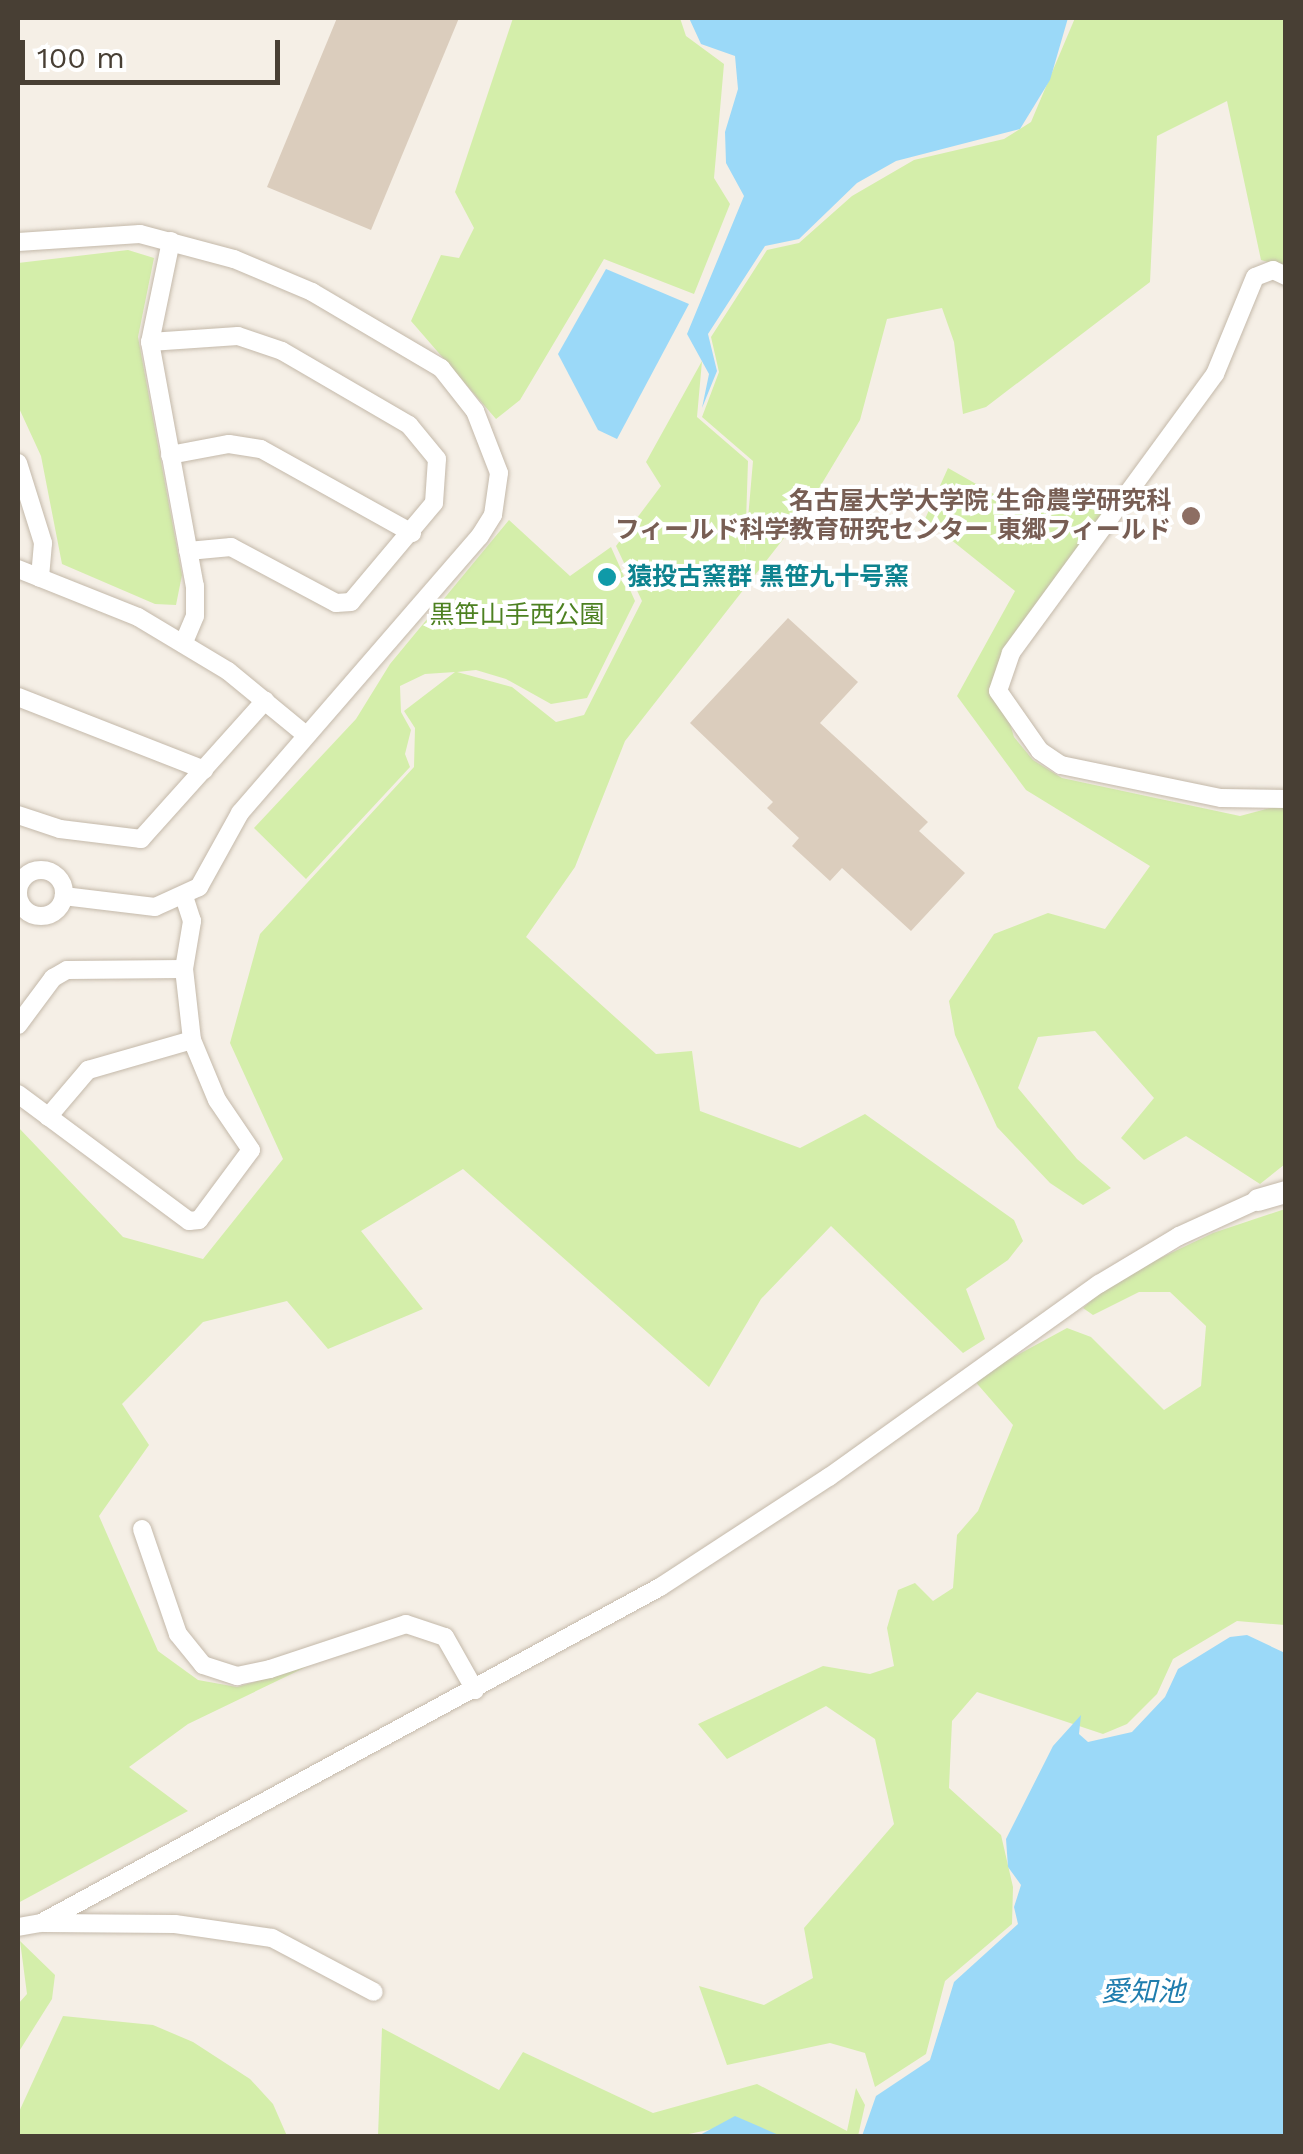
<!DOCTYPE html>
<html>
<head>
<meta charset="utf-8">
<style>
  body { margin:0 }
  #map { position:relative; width:1303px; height:2154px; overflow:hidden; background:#f5efe6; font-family:"Work Sans","Noto Sans JP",sans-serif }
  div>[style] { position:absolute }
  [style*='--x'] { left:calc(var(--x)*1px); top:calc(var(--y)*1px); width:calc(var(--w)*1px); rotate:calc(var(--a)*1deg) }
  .green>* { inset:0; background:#d4eeaa }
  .water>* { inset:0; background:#9bd9f8 }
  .building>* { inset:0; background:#dbcdbd }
  .roads { filter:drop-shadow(0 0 2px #c4b9aa) drop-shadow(0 0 2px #c4b9aa) }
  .minor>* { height:18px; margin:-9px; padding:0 9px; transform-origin:9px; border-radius:9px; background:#fff }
  .minor>.ring { margin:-9px; padding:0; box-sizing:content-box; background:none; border:18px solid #fff; border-radius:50% }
  .tertiary>* { height:22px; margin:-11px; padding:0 11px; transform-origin:11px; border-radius:11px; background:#fff }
  .dots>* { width:28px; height:28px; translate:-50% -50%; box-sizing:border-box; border:5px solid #fff; border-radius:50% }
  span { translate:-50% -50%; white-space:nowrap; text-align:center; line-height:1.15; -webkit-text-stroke:8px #fff; paint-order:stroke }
  .education-label { font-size:25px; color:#785e54; font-weight:700 }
  .right { translate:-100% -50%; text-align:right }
  .culture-label { font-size:25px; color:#0d838f; font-weight:700 }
  .left { translate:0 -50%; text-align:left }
  .park-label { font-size:25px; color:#4d8121 }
  .water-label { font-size:28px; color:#1f7dae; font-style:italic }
  .frame { position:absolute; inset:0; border:20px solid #483f34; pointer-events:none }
  .scale { position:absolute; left:20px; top:40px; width:260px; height:45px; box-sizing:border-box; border:5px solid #483f34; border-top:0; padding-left:12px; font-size:30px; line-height:35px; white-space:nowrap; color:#483f34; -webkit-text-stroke:8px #fff; paint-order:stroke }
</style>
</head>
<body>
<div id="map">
  <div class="green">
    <i style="clip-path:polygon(513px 18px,680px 18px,686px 36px,724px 64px,714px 178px,730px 204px,694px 294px,604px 259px,520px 400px,496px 419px,411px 321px,441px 255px,459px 258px,474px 228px,455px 192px)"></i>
    <i style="clip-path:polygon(1075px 18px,1285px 18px,1285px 267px,1261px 260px,1227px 101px,1157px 136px,1150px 282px,986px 407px,963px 414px,954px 342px,942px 308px,887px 319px,860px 420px,806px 510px,625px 741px,575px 867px,526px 937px,656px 1054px,692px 1051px,700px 1111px,800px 1148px,865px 1114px,1014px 1220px,1023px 1241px,1008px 1260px,966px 1289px,985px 1339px,963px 1353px,831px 1226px,761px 1299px,709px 1387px,463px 1169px,361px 1231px,423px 1309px,328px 1349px,287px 1301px,203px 1322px,122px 1404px,149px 1445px,99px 1516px,158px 1651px,198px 1680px,237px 1687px,308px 1666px,188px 1724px,129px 1767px,188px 1811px,18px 1903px,18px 1127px,123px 1237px,203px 1259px,283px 1159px,230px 1043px,260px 934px,414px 767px,415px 728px,404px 711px,455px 672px,425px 674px,400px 686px,401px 712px,411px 730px,405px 754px,410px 767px,306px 879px,254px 828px,356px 719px,390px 664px,509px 520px,570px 576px,611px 547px,635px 601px,587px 698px,551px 704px,506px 679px,476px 670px,457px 672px,512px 687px,556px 722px,584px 715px,642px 601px,616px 546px,661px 486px,646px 462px,702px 361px,697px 417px,748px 461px,745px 553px,753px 461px,702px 417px,719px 372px,711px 337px,767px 250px,799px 243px,852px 196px,914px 160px,1004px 139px,1031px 122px)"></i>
    <i style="clip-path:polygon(128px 250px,154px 258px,138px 337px,182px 575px,176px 605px,155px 604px,62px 564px,41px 456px,18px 406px,18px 263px)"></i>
    <i style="clip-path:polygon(948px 468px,1015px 506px,1062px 497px,1108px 516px,995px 675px,1014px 737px,1033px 760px,1062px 778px,1240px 816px,1285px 804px,1285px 1164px,1260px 1184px,1186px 1136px,1144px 1160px,1121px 1138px,1154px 1098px,1095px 1031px,1038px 1037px,1018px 1088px,1077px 1159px,1111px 1188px,1083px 1205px,1050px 1183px,997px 1127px,955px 1035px,949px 1001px,994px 934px,1048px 913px,1105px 929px,1150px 866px,1026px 790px,957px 696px,1015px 591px,925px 519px)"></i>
    <i style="clip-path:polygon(1285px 1209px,1285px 1625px,1237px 1621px,1173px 1659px,1157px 1694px,1127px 1724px,1103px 1734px,977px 1692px,952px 1721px,949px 1788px,1001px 1835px,1013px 1887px,1012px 1924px,945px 1981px,926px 2054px,875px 2087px,865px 2053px,830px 2043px,727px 2065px,699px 1986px,764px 2005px,813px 1978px,804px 1928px,894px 1824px,875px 1739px,826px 1706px,727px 1759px,698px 1724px,823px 1666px,870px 1674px,894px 1666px,887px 1628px,898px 1590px,915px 1583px,933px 1601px,953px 1588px,957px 1535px,978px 1511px,1013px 1425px,973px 1379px,1067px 1328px,1091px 1337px,1164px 1410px,1201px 1386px,1206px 1326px,1170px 1292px,1139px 1292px,1093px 1315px,1083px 1308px,1112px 1281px,1213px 1233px)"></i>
    <i style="clip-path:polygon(20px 1941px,55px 1975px,52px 1999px,18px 2053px,18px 2004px,27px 1994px)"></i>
    <i style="clip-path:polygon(63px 2016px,153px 2025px,193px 2042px,250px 2079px,273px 2104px,287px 2136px,18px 2136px,18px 2114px)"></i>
    <i style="clip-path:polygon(382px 2028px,499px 2090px,523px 2052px,653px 2113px,757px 2084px,847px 2131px,856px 2088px,865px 2105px,858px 2136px,721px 2136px,713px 2129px,679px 2136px,378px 2136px)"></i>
  </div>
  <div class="water">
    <i style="clip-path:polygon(689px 18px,1068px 18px,1050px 80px,1020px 129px,896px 161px,857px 183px,799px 239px,765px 246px,708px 334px,717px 371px,702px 408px,709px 374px,687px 334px,744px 196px,726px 163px,725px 132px,738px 89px,735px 56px,701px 44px)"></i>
    <i style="clip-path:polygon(606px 269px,689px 304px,617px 439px,598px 430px,558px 354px)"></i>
    <i style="clip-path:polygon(1247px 1635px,1285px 1653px,1285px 2136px,862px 2136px,876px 2096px,930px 2060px,954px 1982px,1018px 1924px,1014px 1907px,1021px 1885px,1008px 1867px,1006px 1839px,1053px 1746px,1081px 1715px,1079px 1734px,1088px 1742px,1132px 1732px,1165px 1697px,1178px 1669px,1230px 1637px)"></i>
    <i style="clip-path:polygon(735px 2116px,781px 2136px,698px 2136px)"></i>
  </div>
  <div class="building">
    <i style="clip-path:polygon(337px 18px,459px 18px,371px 230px,267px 187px)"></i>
    <i style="clip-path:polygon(788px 618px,858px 682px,820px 723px,928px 822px,919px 831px,965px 873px,911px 931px,842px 868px,830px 881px,792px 846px,799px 838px,767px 808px,773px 802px,690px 723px)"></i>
  </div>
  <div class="roads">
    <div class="minor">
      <i style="--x:171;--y:241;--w:103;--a:101.7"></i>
      <i style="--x:150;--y:342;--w:248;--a:79.6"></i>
      <i style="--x:195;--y:586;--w:30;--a:90"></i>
      <i style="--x:195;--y:616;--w:30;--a:113"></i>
      <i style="--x:18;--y:242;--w:122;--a:-3.8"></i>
      <i style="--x:140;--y:234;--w:97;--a:14.9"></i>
      <i style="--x:234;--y:259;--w:85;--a:22.9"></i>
      <i style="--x:312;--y:292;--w:150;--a:30.5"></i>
      <i style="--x:441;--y:368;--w:55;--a:51.7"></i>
      <i style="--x:475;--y:411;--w:66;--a:68.8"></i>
      <i style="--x:499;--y:473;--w:42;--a:98.1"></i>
      <i style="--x:493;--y:515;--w:26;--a:122"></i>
      <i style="--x:479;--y:537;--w:365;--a:130.9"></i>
      <i style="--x:240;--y:813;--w:85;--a:119"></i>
      <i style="--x:199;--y:887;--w:48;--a:155.6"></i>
      <i style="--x:155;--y:907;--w:92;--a:-173.1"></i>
      <i style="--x:1286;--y:276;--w:14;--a:-155"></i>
      <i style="--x:1273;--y:270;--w:19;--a:159"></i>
      <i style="--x:1255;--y:277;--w:105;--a:112.4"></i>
      <i style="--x:1215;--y:374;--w:346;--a:126.2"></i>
      <i style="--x:1011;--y:653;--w:40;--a:108.9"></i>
      <i style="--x:998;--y:691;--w:73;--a:55"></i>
      <i style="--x:1040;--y:751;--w:25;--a:34"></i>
      <i style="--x:1061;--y:765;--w:163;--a:11.7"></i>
      <i style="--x:1221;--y:798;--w:65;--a:0.9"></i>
      <i style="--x:150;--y:342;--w:88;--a:-3.9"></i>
      <i style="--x:238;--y:336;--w:46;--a:18.8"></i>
      <i style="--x:282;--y:351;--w:147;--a:30.2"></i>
      <i style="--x:409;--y:425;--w:44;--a:50.5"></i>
      <i style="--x:437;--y:459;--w:44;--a:93.9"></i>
      <i style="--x:434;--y:503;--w:129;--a:130"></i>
      <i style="--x:351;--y:602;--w:15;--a:176"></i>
      <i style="--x:336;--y:603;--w:119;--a:-151.9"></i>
      <i style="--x:231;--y:547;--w:43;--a:174.7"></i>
      <i style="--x:170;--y:455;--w:60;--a:-10.6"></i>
      <i style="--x:229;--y:444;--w:32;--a:9"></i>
      <i style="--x:261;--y:449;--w:173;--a:29.1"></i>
      <i style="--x:18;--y:463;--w:84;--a:72.6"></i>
      <i style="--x:43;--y:543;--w:35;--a:95"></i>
      <i style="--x:18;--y:569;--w:129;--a:21.8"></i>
      <i style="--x:138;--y:617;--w:105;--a:31"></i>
      <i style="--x:228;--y:671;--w:101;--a:39.4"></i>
      <i style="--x:18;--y:697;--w:200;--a:21.4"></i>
      <i style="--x:18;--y:815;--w:44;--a:18.4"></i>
      <i style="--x:60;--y:829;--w:82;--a:7"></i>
      <i style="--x:141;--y:839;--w:186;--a:-48.1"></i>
      <i class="ring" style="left:18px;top:870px;width:28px;height:28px"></i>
      <i style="--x:18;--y:1025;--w:59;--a:-53.3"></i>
      <i style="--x:53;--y:978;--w:16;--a:-30"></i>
      <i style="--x:67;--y:970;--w:117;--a:-0.5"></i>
      <i style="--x:18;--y:1094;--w:213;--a:36.6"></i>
      <i style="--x:189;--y:1221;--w:10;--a:-6"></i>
      <i style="--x:199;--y:1220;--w:87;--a:-53.4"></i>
      <i style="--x:251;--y:1150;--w:60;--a:-124.2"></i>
      <i style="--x:217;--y:1100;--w:65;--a:-112.6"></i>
      <i style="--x:192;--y:1040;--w:71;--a:-96.4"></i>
      <i style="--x:184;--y:969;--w:49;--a:-80.5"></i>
      <i style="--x:192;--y:921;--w:23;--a:-108"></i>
      <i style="--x:48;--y:1117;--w:62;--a:-49.6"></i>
      <i style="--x:88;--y:1070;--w:108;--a:-16.1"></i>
      <i style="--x:142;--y:1529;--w:111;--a:71.1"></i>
      <i style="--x:178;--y:1634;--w:40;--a:51"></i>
      <i style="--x:203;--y:1665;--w:36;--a:18"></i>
      <i style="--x:237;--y:1676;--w:34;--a:-12"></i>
      <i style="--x:270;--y:1669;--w:143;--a:-18.3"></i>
      <i style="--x:406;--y:1624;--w:41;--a:18.4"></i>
      <i style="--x:445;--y:1637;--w:61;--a:60.5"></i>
      <i style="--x:44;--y:1923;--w:131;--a:0.4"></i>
      <i style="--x:175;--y:1924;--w:98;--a:8.2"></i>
      <i style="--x:272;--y:1938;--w:115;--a:27.9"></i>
      <i style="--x:18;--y:1927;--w:23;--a:-10"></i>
      <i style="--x:41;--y:1923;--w:704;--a:-28.49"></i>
      <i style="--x:660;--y:1587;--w:202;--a:-33.1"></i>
      <i style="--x:829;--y:1477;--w:332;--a:-35.6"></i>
      <i style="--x:1099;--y:1284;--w:93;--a:-31"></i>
      <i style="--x:1179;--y:1236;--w:87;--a:-24.5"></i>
    </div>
    <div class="tertiary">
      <i style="--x:1258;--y:1200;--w:29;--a:-16"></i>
    </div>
  </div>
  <div class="dots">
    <i style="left:1191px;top:516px;background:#8d6e63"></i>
    <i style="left:607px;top:577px;background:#0f9aa8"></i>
  </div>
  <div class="education-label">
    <span class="right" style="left:1171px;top:516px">名古屋大学大学院 生命農学研究科<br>フィールド科学教育研究センター 東郷フィールド</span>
  </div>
  <div class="culture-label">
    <span class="left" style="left:627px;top:577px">猿投古窯群 黒笹九十号窯</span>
  </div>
  <div class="park-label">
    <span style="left:517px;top:615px">黒笹山手西公園</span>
  </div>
  <div class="water-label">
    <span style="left:1143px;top:1992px">愛知池</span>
  </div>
  <div class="frame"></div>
  <div class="scale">100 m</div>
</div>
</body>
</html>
